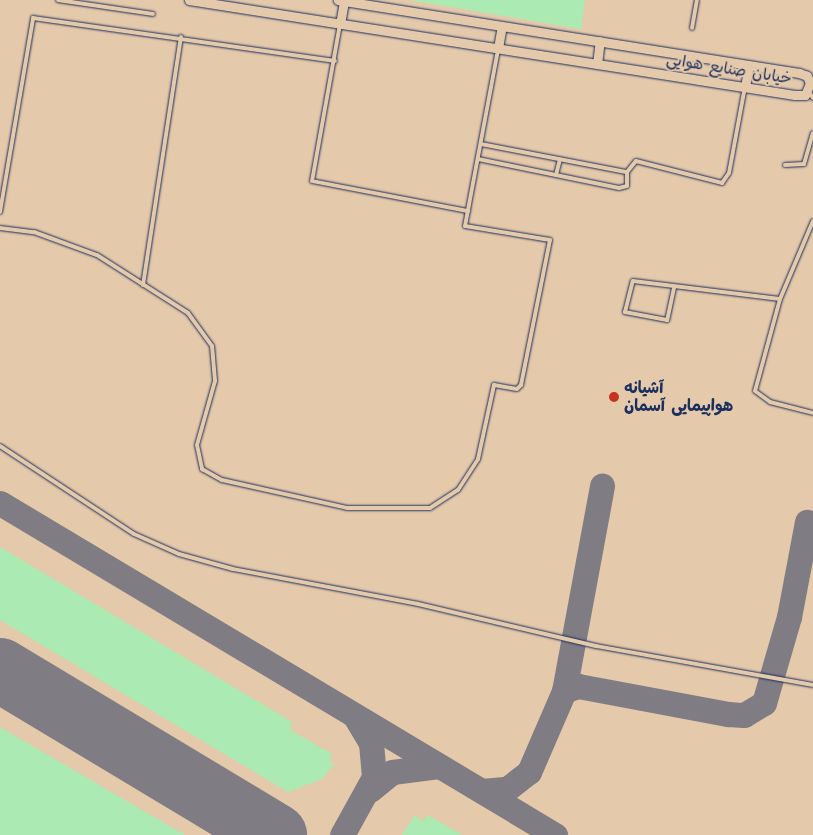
<!DOCTYPE html>
<html>
<head>
<meta charset="utf-8">
<style>
  body { margin:0 }
  #map { position:relative; width:813px; height:835px; overflow:hidden; background:#e4c9ab; font-family:"Architects Daughter","Playpen Sans Arabic",sans-serif }
  div>[style] { position:absolute }
  [style*='--x'] { left:calc(var(--x)*1px); top:calc(var(--y)*1px); width:calc(var(--w)*1px); rotate:calc(var(--a)*1deg) }
  .green>* { inset:0; background:#abeab2 }
  .taxiway>* { height:25px; margin:-12.5px; padding:0 12.5px; transform-origin:12.5px; border-radius:12.5px; background:#807c84 }
  .runway>* { height:64px; margin:-32px; padding:0 32px; transform-origin:32px; border-radius:32px; background:#807c84 }
  .roads { filter:drop-shadow(0 0 1px #1b2f5e) drop-shadow(0 0 1px #1b2f5e) }
  .service>* { height:4px; margin:-2px; padding:0 2px; transform-origin:2px; border-radius:2px; background:#e4c9ab }
  .tertiary>* { height:9px; margin:-4.5px; padding:0 4.5px; transform-origin:4.5px; border-radius:4.5px; background:#e4c9ab }
  .dots>* { width:14px; height:14px; translate:-50% -50%; box-sizing:border-box; border:2px solid #e4c9ab; border-radius:50% }
  span { translate:-50% -50%; white-space:nowrap; text-align:center; line-height:1.15; -webkit-text-stroke:4px #e4c9ab; paint-order:stroke }
  .street-label { font-size:16px; color:#1b2f5e }
  .poi-label { font-size:16px; color:#1b2f5e; font-weight:700 }
  .left { translate:0 -50%; text-align:left }
</style>
</head>
<body>
<div id="map">
  <div class="green">
    <i style="clip-path:polygon(409px 0,585px 0,581px 29px)"></i>
    <i style="clip-path:polygon(0 547px,292px 722px,290px 730px,332px 754px,329px 761px,334px 764px,322px 779px,288px 792px,0 620px)"></i>
    <i style="clip-path:polygon(0 727px,185px 835px,0 835px)"></i>
    <i style="clip-path:polygon(428px 815px,462px 835px,402px 835px,414px 816px,423px 821px)"></i>
  </div>
  <div class="taxiway">
    <i style="--x:0;--y:503;--w:647;--a:30.89"></i>
    <i style="--x:564;--y:691;--w:209;--a:-79.5"></i>
    <i style="--x:370;--y:790;--w:28;--a:-39"></i>
    <i style="--x:392;--y:772;--w:47;--a:-7.3"></i>
    <i style="--x:482;--y:791;--w:25;--a:-5"></i>
    <i style="--x:507;--y:789;--w:28;--a:-38"></i>
    <i style="--x:529;--y:772;--w:88;--a:-66.6"></i>
    <i style="--x:564;--y:691;--w:15;--a:-20"></i>
    <i style="--x:578;--y:686;--w:153;--a:10.6"></i>
    <i style="--x:728;--y:714;--w:16;--a:4"></i>
    <i style="--x:744;--y:715;--w:23;--a:-31"></i>
    <i style="--x:764;--y:703;--w:90;--a:-73.8"></i>
    <i style="--x:789;--y:617;--w:97;--a:-79.3"></i>
    <i style="--x:271;--y:832;--w:4;--a:56"></i>
    <i style="--x:342;--y:835;--w:66;--a:-61.1"></i>
    <i style="--x:374;--y:777;--w:34;--a:-95"></i>
    <i style="--x:371;--y:743;--w:29;--a:-121"></i>
  </div>
  <div class="runway">
    <i style="--x:0;--y:670;--w:321;--a:31"></i>
  </div>
  <div class="roads">
    <div class="service">
      <i style="--x:58;--y:0;--w:96;--a:8.4"></i>
      <i style="--x:340;--y:24;--w:159;--a:100.1"></i>
      <i style="--x:312;--y:181;--w:159;--a:10.9"></i>
      <i style="--x:692;--y:28;--w:28;--a:-80"></i>
      <i style="--x:808;--y:91;--w:9;--a:54"></i>
      <i style="--x:481;--y:144;--w:149;--a:10.9"></i>
      <i style="--x:478;--y:159;--w:144;--a:11.6"></i>
      <i style="--x:619;--y:188;--w:8;--a:-14"></i>
      <i style="--x:627;--y:186;--w:14;--a:-90"></i>
      <i style="--x:627;--y:172;--w:14;--a:-51"></i>
      <i style="--x:636;--y:161;--w:89;--a:14.3"></i>
      <i style="--x:722;--y:183;--w:12;--a:-55"></i>
      <i style="--x:729;--y:173;--w:87;--a:-79.5"></i>
      <i style="--x:785;--y:165;--w:19;--a:-3"></i>
      <i style="--x:804;--y:164;--w:32;--a:-74"></i>
      <i style="--x:556;--y:175;--w:16;--a:-76"></i>
      <i style="--x:0;--y:212;--w:197;--a:-80.3"></i>
      <i style="--x:33;--y:18;--w:305;--a:8.1"></i>
      <i style="--x:813;--y:221;--w:85;--a:112.9"></i>
      <i style="--x:780;--y:299;--w:95;--a:105.2"></i>
      <i style="--x:755;--y:391;--w:19;--a:36"></i>
      <i style="--x:770;--y:402;--w:44;--a:14.3"></i>
      <i style="--x:0;--y:228;--w:34;--a:7"></i>
      <i style="--x:34;--y:232;--w:67;--a:20.1"></i>
      <i style="--x:97;--y:255;--w:108;--a:32.5"></i>
      <i style="--x:188;--y:313;--w:41;--a:54"></i>
      <i style="--x:212;--y:346;--w:35;--a:85"></i>
      <i style="--x:215;--y:381;--w:66;--a:105.7"></i>
      <i style="--x:197;--y:445;--w:25;--a:78"></i>
      <i style="--x:202;--y:469;--w:23;--a:29"></i>
      <i style="--x:222;--y:480;--w:128;--a:12.6"></i>
      <i style="--x:347;--y:508;--w:83;--a:0"></i>
      <i style="--x:430;--y:508;--w:33;--a:-33"></i>
      <i style="--x:458;--y:490;--w:37;--a:-57"></i>
      <i style="--x:478;--y:459;--w:76;--a:-77.8"></i>
      <i style="--x:494;--y:385;--w:23;--a:10"></i>
      <i style="--x:517;--y:389;--w:6;--a:-45"></i>
      <i style="--x:521;--y:385;--w:148;--a:-78.7"></i>
      <i style="--x:550;--y:240;--w:86;--a:-170.6"></i>
      <i style="--x:465;--y:226;--w:180;--a:-79.4"></i>
      <i style="--x:143;--y:285;--w:251;--a:-81.3"></i>
      <i style="--x:674;--y:288;--w:33;--a:102"></i>
      <i style="--x:667;--y:320;--w:43;--a:-169.2"></i>
      <i style="--x:625;--y:312;--w:32;--a:-76"></i>
      <i style="--x:633;--y:281;--w:148;--a:7"></i>
      <i style="--x:0;--y:446;--w:160;--a:33.3"></i>
      <i style="--x:134;--y:534;--w:49;--a:24"></i>
      <i style="--x:179;--y:554;--w:56;--a:15.5"></i>
      <i style="--x:233;--y:569;--w:188;--a:10.7"></i>
      <i style="--x:418;--y:604;--w:183;--a:13.3"></i>
      <i style="--x:596;--y:646;--w:220;--a:10.2"></i>
    </div>
    <div class="tertiary">
      <i style="--x:189;--y:0;--w:613;--a:8.91"></i>
      <i style="--x:795;--y:95;--w:10;--a:0"></i>
      <i style="--x:805;--y:95;--w:13;--a:-67"></i>
      <i style="--x:810;--y:83;--w:8;--a:-113"></i>
      <i style="--x:807;--y:76;--w:9;--a:-159"></i>
      <i style="--x:799;--y:73;--w:467;--a:-171"></i>
      <i style="--x:340;--y:24;--w:23;--a:-80"></i>
      <i style="--x:498;--y:48;--w:22;--a:-80"></i>
      <i style="--x:597;--y:64;--w:23;--a:-83"></i>
      <i style="--x:745;--y:87;--w:22;--a:-80"></i>
    </div>
  </div>
  <div class="dots">
    <i style="left:614px;top:397px;background:#c8321e"></i>
  </div>
  <div class="street-label">
    <span style="left:729px;top:69px;rotate:9deg">خیابان صنایع هوایی</span>
  </div>
  <div class="poi-label">
    <span class="left" style="left:624px;top:397px">آشیانه<br>هواپیمایی آسمان</span>
  </div>
</div>
</body>
</html>
